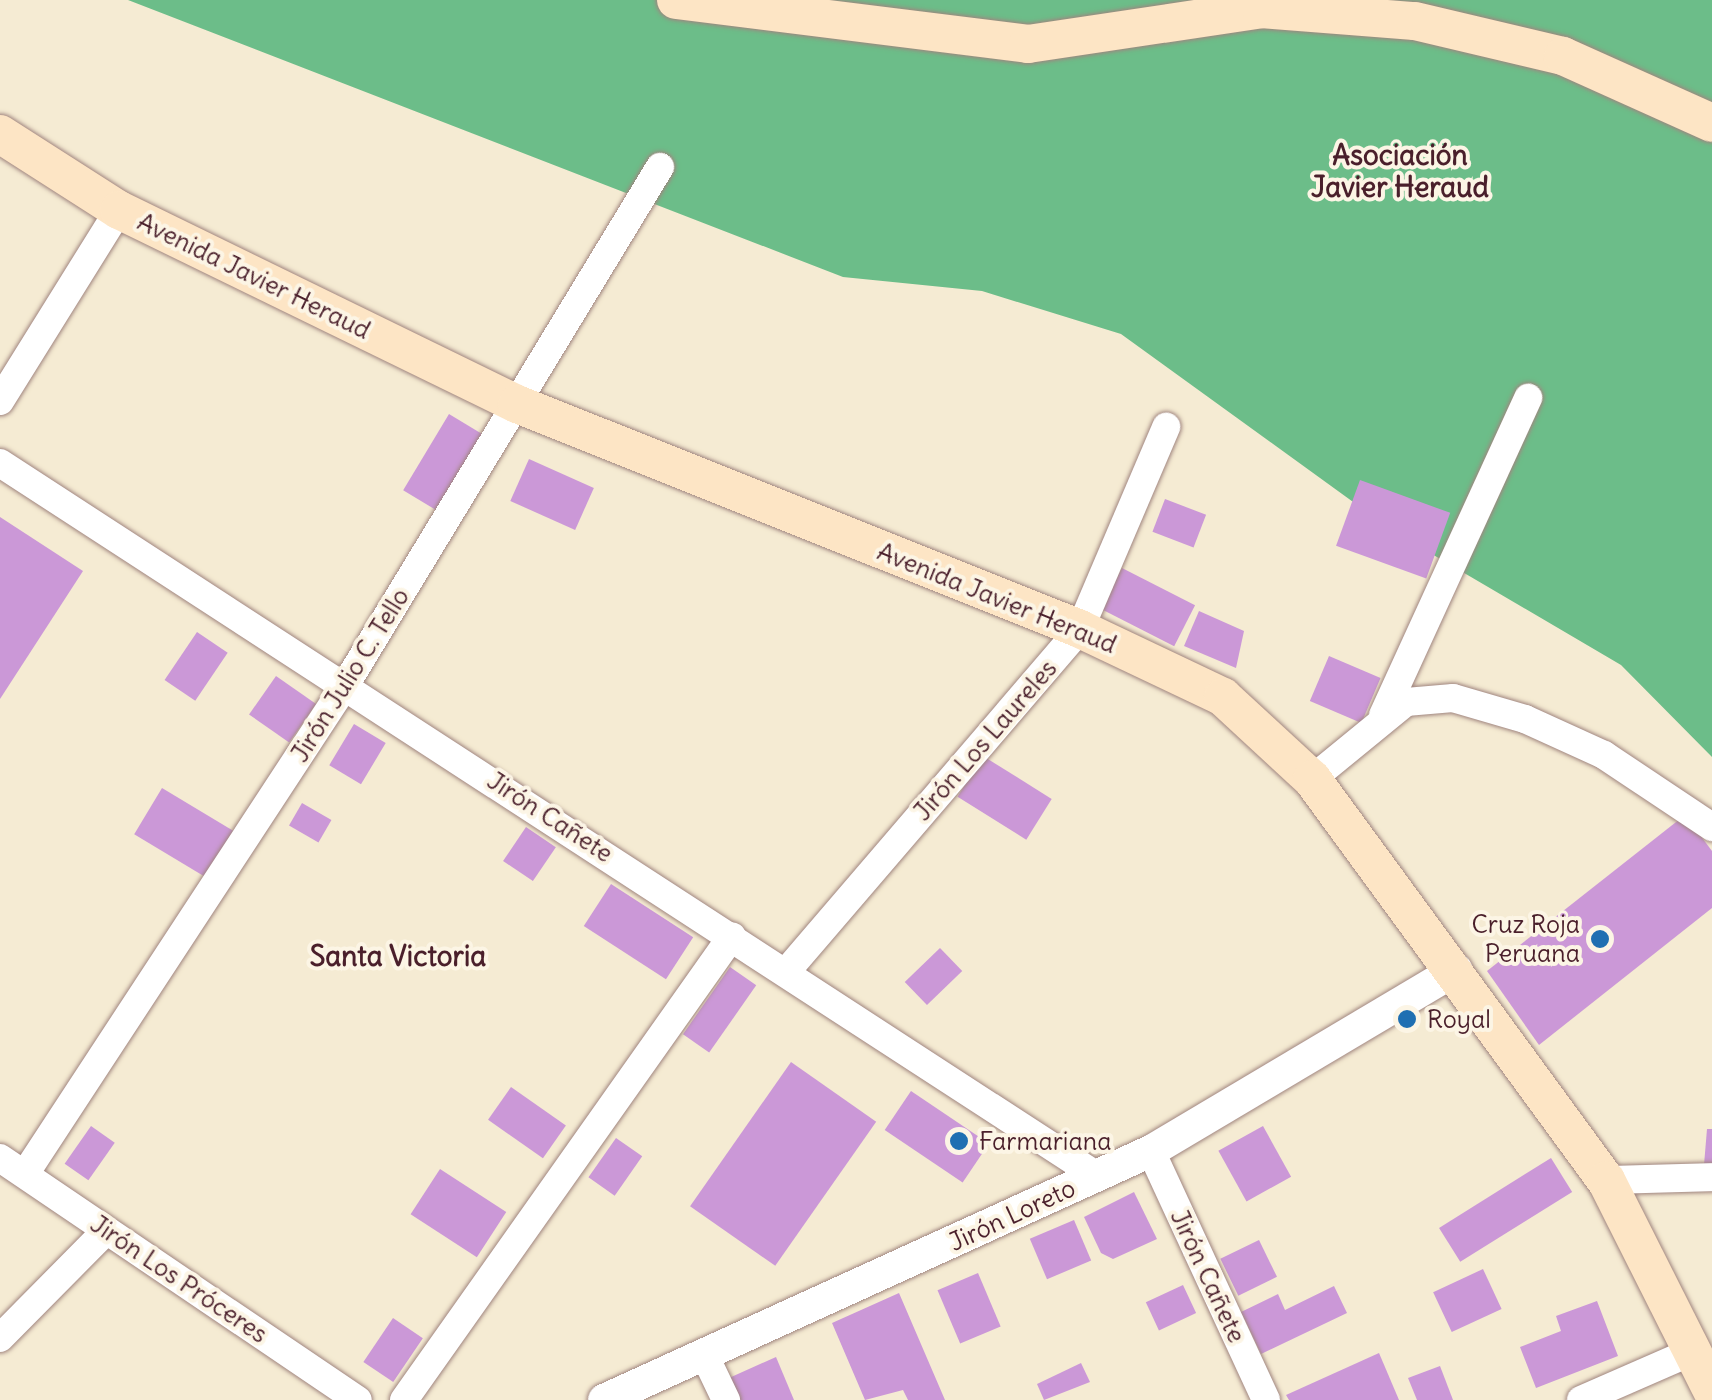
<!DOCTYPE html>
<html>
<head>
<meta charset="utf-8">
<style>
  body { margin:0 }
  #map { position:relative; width:1712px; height:1400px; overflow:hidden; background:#f5ebd3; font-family:Delius,sans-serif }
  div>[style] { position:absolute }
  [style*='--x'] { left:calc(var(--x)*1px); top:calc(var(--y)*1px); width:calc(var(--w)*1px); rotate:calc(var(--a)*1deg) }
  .forest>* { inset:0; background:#6cbd89 }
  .building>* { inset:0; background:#cb98d7; transform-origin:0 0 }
  .roads { filter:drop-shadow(0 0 2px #a0857f) drop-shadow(0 0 2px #a0857f) }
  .minor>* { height:28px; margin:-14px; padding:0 14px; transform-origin:14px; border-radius:14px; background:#fff }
  .tertiary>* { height:32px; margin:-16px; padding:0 16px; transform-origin:16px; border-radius:16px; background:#fff }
  .secondary>* { height:38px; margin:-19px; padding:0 19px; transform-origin:19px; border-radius:19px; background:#fde5c5 }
  .dots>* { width:28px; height:28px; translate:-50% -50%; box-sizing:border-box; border:5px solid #fcf5e5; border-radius:50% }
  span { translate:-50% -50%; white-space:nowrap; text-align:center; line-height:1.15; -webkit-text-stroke:8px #fcf5e5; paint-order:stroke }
  .street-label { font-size:25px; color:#4a1f2b }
  .poi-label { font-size:25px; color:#4a1f2b }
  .right { translate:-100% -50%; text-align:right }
  .left { translate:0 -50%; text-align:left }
  .neighbourhood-label { font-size:28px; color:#4a1f2b; font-weight:700 }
</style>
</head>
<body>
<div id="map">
  <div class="forest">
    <i style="clip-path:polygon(128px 0,1712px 0,1712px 757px,1621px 665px,1396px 533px,1121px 334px,982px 291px,843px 277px)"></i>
  </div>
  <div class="building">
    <i style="left:449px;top:414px;width:43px;height:89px;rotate:31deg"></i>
    <i style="left:529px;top:459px;width:71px;height:46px;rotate:24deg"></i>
    <i style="left:1360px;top:480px;width:96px;height:70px;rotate:20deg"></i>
    <i style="left:1165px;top:499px;width:44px;height:35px;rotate:21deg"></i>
    <i style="clip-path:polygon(0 517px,83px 571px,0 699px)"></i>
    <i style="left:1122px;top:568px;width:82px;height:46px;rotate:27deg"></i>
    <i style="clip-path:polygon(1199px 611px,1244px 631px,1236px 668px,1184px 646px)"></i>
    <i style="left:197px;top:632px;width:37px;height:58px;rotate:34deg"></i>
    <i style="left:1329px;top:656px;width:56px;height:49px;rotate:23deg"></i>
    <i style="left:276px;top:676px;width:49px;height:47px;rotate:35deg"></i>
    <i style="left:354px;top:724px;width:37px;height:48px;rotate:31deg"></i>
    <i style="left:983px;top:756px;width:81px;height:48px;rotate:32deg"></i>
    <i style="left:162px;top:788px;width:83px;height:54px;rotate:31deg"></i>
    <i style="left:302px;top:803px;width:34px;height:26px;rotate:30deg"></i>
    <i style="clip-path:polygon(1685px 815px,1712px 851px,1712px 908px,1539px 1045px,1487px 971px)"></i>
    <i style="left:526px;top:827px;width:36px;height:41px;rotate:34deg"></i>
    <i style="left:611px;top:884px;width:98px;height:50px;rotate:33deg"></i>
    <i style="left:940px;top:948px;width:32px;height:49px;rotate:46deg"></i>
    <i style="left:730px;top:967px;width:32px;height:82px;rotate:35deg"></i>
    <i style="left:791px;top:1062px;width:104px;height:176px;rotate:35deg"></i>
    <i style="left:511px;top:1087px;width:67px;height:40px;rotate:35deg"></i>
    <i style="left:911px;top:1091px;width:94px;height:47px;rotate:34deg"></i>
    <i style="left:91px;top:1126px;width:29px;height:46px;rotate:35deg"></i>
    <i style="left:1263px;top:1126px;width:58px;height:51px;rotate:61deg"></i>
    <i style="clip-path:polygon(1707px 1129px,1712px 1129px,1712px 1165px,1704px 1165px)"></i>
    <i style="left:616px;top:1138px;width:32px;height:48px;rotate:35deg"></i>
    <i style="left:1551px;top:1158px;width:40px;height:132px;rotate:58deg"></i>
    <i style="left:440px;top:1169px;width:79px;height:54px;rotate:33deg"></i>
    <i style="clip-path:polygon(1134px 1192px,1157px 1239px,1113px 1259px,1101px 1253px,1084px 1217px)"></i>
    <i style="left:1074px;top:1220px;width:44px;height:48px;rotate:67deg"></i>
    <i style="left:1259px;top:1240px;width:41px;height:43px;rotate:64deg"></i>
    <i style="left:1483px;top:1269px;width:44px;height:55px;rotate:65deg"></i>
    <i style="left:978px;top:1273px;width:58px;height:44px;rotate:67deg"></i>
    <i style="left:1183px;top:1285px;width:31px;height:41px;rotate:65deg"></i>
    <i style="clip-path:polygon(1334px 1286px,1347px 1313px,1261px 1354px,1241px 1312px,1278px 1294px,1285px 1310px)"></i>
    <i style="clip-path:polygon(899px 1293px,945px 1400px,908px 1400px,903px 1390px,865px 1400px,832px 1323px)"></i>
    <i style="clip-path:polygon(1597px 1301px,1618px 1356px,1536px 1388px,1520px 1347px,1561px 1331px,1556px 1316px)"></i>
    <i style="left:393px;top:1318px;width:36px;height:53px;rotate:34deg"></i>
    <i style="clip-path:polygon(1379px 1353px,1399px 1400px,1289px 1400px,1286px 1395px)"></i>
    <i style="clip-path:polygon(776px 1357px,794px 1400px,738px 1400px,729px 1378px)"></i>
    <i style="clip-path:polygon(1081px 1363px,1090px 1382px,1044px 1400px,1037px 1384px)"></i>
    <i style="clip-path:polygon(1440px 1366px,1453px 1400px,1417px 1400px,1408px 1378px)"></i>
  </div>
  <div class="roads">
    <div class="minor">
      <i style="--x:0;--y:401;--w:225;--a:-58.1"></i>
      <i style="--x:0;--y:463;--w:1308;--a:33.02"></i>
      <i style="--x:1383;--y:715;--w:349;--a:-65.4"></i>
      <i style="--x:1312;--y:779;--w:122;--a:-39.3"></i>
      <i style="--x:1406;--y:702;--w:47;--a:-4.9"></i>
      <i style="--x:1453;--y:698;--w:75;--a:16.3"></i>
      <i style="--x:1525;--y:719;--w:87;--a:24.5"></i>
      <i style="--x:1604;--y:755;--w:130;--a:33.7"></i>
      <i style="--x:786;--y:972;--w:452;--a:-49.4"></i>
      <i style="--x:1080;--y:629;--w:220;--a:-66.9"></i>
      <i style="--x:1151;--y:1151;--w:274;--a:65.2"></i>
      <i style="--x:0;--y:1158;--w:432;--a:34.1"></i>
      <i style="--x:25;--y:1174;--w:586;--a:-56.77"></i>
      <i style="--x:346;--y:684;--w:605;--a:-58.73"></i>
      <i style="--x:1606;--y:1180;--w:106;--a:-1.6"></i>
      <i style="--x:0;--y:1338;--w:151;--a:-45.3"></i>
      <i style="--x:705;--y:1356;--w:49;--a:64.5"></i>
      <i style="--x:404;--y:1400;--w:568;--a:-54.74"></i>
      <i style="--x:1581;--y:1400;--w:120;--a:-23.6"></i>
    </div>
    <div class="tertiary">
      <i style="--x:604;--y:1400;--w:601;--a:-24.48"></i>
      <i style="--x:1151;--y:1151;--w:355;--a:-30.7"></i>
    </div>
    <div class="secondary">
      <i style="--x:676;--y:0;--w:355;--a:7.1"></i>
      <i style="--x:1028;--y:44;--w:236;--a:-8.5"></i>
      <i style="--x:1261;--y:9;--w:154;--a:4.5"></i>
      <i style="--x:1415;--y:21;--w:152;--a:13.3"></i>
      <i style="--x:1563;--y:56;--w:163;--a:24.2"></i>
      <i style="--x:0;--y:134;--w:141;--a:32.6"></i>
      <i style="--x:119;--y:210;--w:443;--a:26"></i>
      <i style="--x:517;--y:404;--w:606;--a:21.78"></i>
      <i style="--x:1080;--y:629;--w:158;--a:25.4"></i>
      <i style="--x:1223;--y:697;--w:121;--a:42.7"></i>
      <i style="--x:1312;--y:779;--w:497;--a:53.8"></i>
      <i style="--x:1606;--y:1180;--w:236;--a:63.3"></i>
    </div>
  </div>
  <div class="dots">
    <i style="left:1600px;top:939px;background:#1f6fb2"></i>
    <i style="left:1407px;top:1019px;background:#1f6fb2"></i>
    <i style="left:959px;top:1141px;background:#1f6fb2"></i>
  </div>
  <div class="street-label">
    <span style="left:254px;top:276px;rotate:26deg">Avenida Javier Heraud</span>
    <span style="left:997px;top:598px;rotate:22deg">Avenida Javier Heraud</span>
    <span style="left:350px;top:675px;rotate:-58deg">Jirón Julio C. Tello</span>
    <span style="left:985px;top:740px;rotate:-49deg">Jirón Los Laureles</span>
    <span style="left:550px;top:817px;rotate:33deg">Jirón Cañete</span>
    <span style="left:1012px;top:1215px;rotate:-25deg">Jirón Loreto</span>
    <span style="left:1208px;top:1276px;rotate:65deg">Jirón Cañete</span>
    <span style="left:179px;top:1279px;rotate:34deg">Jirón Los Próceres</span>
  </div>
  <div class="poi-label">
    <span class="right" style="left:1580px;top:939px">Cruz Roja<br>Peruana</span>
    <span class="left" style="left:1427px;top:1019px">Royal</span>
    <span class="left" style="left:979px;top:1141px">Farmariana</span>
  </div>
  <div class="neighbourhood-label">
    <span style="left:1400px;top:171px">Asociación<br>Javier Heraud</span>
    <span style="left:398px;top:956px">Santa Victoria</span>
  </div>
</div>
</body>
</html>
